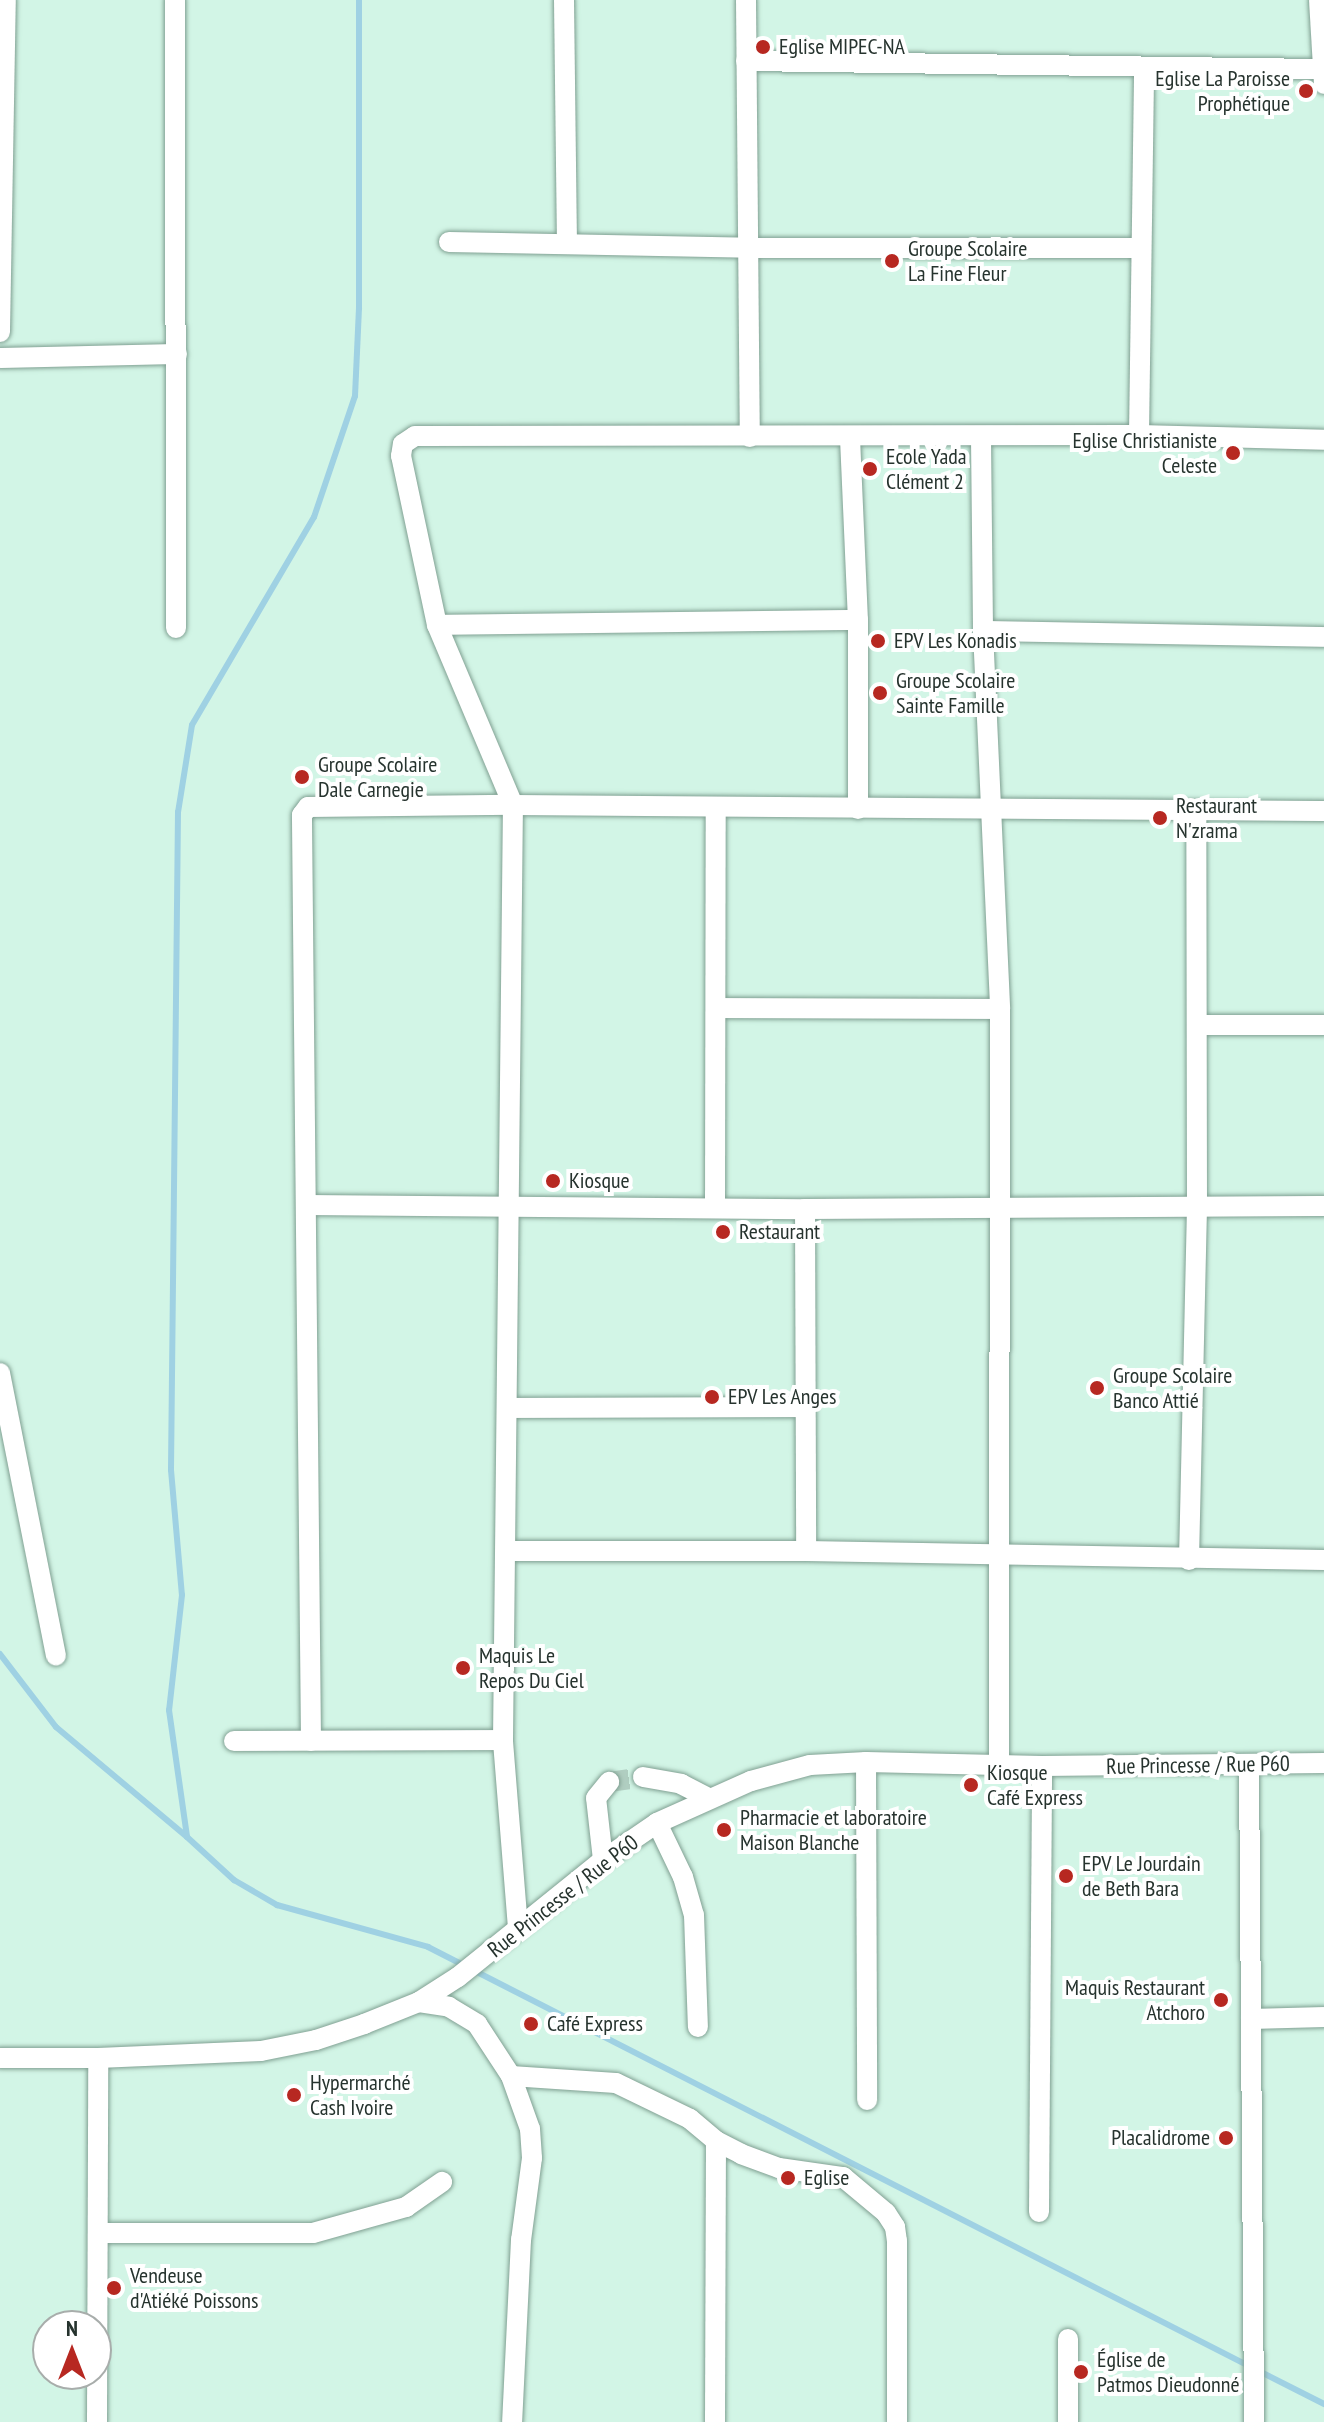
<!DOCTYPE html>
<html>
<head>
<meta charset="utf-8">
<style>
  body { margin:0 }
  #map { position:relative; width:1324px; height:2422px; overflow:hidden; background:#d2f5e6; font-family:"PT Sans Narrow",sans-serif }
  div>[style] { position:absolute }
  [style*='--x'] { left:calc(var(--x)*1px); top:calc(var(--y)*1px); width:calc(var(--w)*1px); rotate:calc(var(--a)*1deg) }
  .stream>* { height:6px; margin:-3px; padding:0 3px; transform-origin:3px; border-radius:3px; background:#9fd1e3 }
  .minor-tunnel>* { height:20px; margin-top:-10px; transform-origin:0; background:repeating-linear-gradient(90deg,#b0cec1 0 20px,transparent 0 30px) }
  .roads { filter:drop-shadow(0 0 2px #80a092) drop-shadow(0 0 2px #80a092) }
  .minor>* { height:20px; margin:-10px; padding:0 10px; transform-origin:10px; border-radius:10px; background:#fff }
  .dots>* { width:22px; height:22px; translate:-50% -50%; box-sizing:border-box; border:4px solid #fff; border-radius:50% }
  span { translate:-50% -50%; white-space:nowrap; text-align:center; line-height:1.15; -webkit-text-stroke:8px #fff; paint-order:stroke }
  .poi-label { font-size:22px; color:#26332e }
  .left { translate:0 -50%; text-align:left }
  .right { translate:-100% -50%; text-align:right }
  .street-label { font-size:22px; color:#26332e }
  .north { position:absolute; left:32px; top:2310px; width:80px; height:80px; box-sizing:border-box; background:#fff; border:2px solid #a8adab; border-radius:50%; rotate:0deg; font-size:22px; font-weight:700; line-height:32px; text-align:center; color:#26332e }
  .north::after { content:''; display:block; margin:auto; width:28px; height:36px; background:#b72821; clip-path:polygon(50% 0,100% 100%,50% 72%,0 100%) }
</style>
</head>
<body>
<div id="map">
  <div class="stream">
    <i style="--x:359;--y:0;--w:308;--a:90"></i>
    <i style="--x:359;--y:308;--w:88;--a:92.6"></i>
    <i style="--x:355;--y:396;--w:128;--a:108.7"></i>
    <i style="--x:314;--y:517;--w:241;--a:120.4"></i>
    <i style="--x:192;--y:725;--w:88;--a:99.1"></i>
    <i style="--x:178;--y:812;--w:658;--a:90.61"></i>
    <i style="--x:171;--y:1470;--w:125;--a:85"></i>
    <i style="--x:182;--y:1595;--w:116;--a:96.4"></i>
    <i style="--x:169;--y:1710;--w:128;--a:81.9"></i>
    <i style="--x:187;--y:1837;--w:64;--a:42.5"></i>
    <i style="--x:234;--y:1880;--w:50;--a:30.2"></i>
    <i style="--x:277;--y:1905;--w:157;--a:15.5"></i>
    <i style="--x:428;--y:1947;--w:922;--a:27.04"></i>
    <i style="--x:0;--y:1654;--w:92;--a:52.5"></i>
    <i style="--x:56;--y:1727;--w:171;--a:40"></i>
    <i style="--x:1259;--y:2371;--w:73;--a:26.9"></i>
  </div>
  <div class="minor-tunnel">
    <i style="--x:609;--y:1782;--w:34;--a:-8"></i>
  </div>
  <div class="roads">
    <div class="minor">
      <i style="--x:175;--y:0;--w:628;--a:89.91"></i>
      <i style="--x:564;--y:0;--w:243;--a:89.3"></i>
      <i style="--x:746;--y:0;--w:437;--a:89.5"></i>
      <i style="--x:1319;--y:0;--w:84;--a:86.6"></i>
      <i style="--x:746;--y:61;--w:575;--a:0.8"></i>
      <i style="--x:449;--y:242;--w:301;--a:1.1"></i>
      <i style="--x:750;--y:248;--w:391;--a:0"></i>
      <i style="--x:0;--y:332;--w:332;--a:-89"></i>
      <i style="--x:0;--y:358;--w:177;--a:-1.3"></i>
      <i style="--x:1139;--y:435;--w:367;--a:-89.2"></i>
      <i style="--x:850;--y:438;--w:182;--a:87.5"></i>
      <i style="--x:858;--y:620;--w:189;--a:90"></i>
      <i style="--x:981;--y:438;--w:193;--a:89.4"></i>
      <i style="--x:983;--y:631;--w:378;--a:87.4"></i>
      <i style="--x:1000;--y:1009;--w:756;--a:90.08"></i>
      <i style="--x:437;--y:625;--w:421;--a:-0.7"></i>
      <i style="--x:983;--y:631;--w:341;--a:1"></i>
      <i style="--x:717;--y:1008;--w:283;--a:0.2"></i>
      <i style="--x:1197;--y:1025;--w:127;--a:0"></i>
      <i style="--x:306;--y:1205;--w:499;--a:0.5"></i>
      <i style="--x:805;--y:1209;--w:519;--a:-0.33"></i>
      <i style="--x:715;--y:1208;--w:400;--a:-89.9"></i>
      <i style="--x:805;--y:1209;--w:342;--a:89.8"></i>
      <i style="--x:0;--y:1373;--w:288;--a:78.8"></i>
      <i style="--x:509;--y:1408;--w:296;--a:-0.2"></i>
      <i style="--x:506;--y:1551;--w:300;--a:0"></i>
      <i style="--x:806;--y:1551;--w:518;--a:1"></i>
      <i style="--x:1189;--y:1560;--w:353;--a:-88.7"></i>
      <i style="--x:1197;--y:1207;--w:396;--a:-90.1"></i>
      <i style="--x:234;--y:1741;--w:269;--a:-0.2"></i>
      <i style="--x:311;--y:1741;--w:926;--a:-90.56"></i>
      <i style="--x:302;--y:815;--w:10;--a:-53"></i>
      <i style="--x:308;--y:807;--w:205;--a:-0.6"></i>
      <i style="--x:513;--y:805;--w:811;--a:0.42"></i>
      <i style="--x:866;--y:1762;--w:338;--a:89.8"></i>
      <i style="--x:1249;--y:1764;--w:658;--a:89.56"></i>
      <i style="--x:643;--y:1777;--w:39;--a:10"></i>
      <i style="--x:681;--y:1784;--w:31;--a:27"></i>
      <i style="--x:657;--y:1823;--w:60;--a:64.3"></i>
      <i style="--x:683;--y:1877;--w:40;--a:74"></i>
      <i style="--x:694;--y:1915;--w:112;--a:88"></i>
      <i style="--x:603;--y:1860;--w:62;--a:-96.4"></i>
      <i style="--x:596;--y:1798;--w:21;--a:-51"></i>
      <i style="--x:518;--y:1928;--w:189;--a:-94.6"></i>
      <i style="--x:503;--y:1740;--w:935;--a:-89.39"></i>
      <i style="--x:513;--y:805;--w:195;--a:-112.9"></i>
      <i style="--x:437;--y:625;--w:173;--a:-102"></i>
      <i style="--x:401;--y:456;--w:12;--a:-81"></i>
      <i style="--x:403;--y:444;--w:14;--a:-34"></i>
      <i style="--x:415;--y:436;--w:724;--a:-0.08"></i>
      <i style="--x:1139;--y:435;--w:185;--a:1.5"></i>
      <i style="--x:419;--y:2002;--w:30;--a:9"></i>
      <i style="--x:449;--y:2007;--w:33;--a:31"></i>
      <i style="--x:477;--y:2024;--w:62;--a:56.8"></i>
      <i style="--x:511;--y:2076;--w:105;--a:3.8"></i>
      <i style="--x:616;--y:2083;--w:82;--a:25.9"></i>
      <i style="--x:690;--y:2119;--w:34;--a:40"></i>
      <i style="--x:716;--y:2141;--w:28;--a:27"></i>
      <i style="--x:741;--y:2154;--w:40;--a:20.2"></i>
      <i style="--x:779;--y:2168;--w:65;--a:8"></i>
      <i style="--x:843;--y:2177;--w:56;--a:39.9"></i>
      <i style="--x:886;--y:2213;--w:17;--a:57"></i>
      <i style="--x:895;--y:2227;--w:14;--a:82"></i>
      <i style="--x:897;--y:2241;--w:181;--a:90"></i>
      <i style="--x:1251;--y:2019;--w:73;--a:-1.6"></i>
      <i style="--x:0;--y:2058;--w:98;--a:0"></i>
      <i style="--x:98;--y:2058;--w:163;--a:-2.5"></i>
      <i style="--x:261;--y:2051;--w:56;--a:-11.3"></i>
      <i style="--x:316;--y:2040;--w:51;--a:-18.4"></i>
      <i style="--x:364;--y:2024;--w:59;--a:-21.8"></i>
      <i style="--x:419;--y:2002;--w:46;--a:-32.7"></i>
      <i style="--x:458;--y:1977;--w:186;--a:-38.9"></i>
      <i style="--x:603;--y:1860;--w:65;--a:-34.4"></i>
      <i style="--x:657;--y:1823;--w:103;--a:-24.1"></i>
      <i style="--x:751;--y:1781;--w:61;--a:-15.2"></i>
      <i style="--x:810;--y:1765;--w:56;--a:-3.1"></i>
      <i style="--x:866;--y:1762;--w:176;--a:1.3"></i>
      <i style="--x:1042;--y:1766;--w:282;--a:-0.6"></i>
      <i style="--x:511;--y:2076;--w:56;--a:70.3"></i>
      <i style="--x:530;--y:2129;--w:29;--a:86"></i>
      <i style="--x:532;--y:2158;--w:83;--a:97.6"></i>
      <i style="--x:521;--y:2240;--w:182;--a:92.8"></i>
      <i style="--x:1039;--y:2212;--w:446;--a:-89.6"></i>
      <i style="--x:98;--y:2233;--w:215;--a:0"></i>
      <i style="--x:313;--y:2233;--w:97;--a:-15.6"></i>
      <i style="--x:406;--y:2207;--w:44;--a:-34.8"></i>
      <i style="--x:1068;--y:2339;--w:83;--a:90"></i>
      <i style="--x:97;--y:2422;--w:364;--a:-89.8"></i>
      <i style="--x:715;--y:2422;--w:281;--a:-89.8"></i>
    </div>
  </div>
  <div class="dots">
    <i style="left:763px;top:47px;background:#b72821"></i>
    <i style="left:1306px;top:91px;background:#b72821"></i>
    <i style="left:892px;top:261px;background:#b72821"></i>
    <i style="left:1233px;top:453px;background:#b72821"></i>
    <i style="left:870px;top:469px;background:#b72821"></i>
    <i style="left:878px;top:641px;background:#b72821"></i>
    <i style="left:880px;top:693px;background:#b72821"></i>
    <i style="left:302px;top:777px;background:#b72821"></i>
    <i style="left:1160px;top:818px;background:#b72821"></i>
    <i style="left:553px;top:1181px;background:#b72821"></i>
    <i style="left:723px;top:1232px;background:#b72821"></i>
    <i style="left:1097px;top:1388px;background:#b72821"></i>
    <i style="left:712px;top:1397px;background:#b72821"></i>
    <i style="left:463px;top:1668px;background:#b72821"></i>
    <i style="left:971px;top:1785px;background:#b72821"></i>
    <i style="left:724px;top:1830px;background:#b72821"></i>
    <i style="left:1066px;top:1876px;background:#b72821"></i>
    <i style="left:1221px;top:2000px;background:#b72821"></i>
    <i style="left:531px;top:2024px;background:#b72821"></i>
    <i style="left:294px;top:2095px;background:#b72821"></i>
    <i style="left:1226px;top:2138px;background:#b72821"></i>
    <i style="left:788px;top:2178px;background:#b72821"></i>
    <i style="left:114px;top:2288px;background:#b72821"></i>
    <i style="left:1081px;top:2372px;background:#b72821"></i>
  </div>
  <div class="poi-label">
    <span class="left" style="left:779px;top:47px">Eglise MIPEC-NA</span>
    <span class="right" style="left:1290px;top:91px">Eglise La Paroisse<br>Prophétique</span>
    <span class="left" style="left:908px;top:261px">Groupe Scolaire<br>La Fine Fleur</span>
    <span class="right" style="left:1217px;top:453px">Eglise Christianiste<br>Celeste</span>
    <span class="left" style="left:886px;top:469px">Ecole Yada<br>Clément 2</span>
    <span class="left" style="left:894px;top:641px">EPV Les Konadis</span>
    <span class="left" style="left:896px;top:693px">Groupe Scolaire<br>Sainte Famille</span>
    <span class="left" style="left:318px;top:777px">Groupe Scolaire<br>Dale Carnegie</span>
    <span class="left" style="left:1176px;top:818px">Restaurant<br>N'zrama</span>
    <span class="left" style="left:569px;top:1181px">Kiosque</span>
    <span class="left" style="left:739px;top:1232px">Restaurant</span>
    <span class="left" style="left:1113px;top:1388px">Groupe Scolaire<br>Banco Attié</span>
    <span class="left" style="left:728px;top:1397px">EPV Les Anges</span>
    <span class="left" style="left:479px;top:1668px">Maquis Le<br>Repos Du Ciel</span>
    <span class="left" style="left:987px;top:1785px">Kiosque<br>Café Express</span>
    <span class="left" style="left:740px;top:1830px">Pharmacie et laboratoire<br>Maison Blanche</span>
    <span class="left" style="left:1082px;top:1876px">EPV Le Jourdain<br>de Beth Bara</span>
    <span class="right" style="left:1205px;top:2000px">Maquis Restaurant<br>Atchoro</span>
    <span class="left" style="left:547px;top:2024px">Café Express</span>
    <span class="left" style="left:310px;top:2095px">Hypermarché<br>Cash Ivoire</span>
    <span class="right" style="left:1210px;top:2138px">Placalidrome</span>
    <span class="left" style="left:804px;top:2178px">Eglise</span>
    <span class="left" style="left:130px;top:2288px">Vendeuse<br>d'Atiéké Poissons</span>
    <span class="left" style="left:1097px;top:2372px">Église de<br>Patmos Dieudonné</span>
  </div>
  <div class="street-label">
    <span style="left:1198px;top:1765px;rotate:-1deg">Rue Princesse / Rue P60</span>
    <span style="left:563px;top:1896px;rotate:-38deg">Rue Princesse / Rue P60</span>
  </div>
  <div class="north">N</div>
</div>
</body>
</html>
